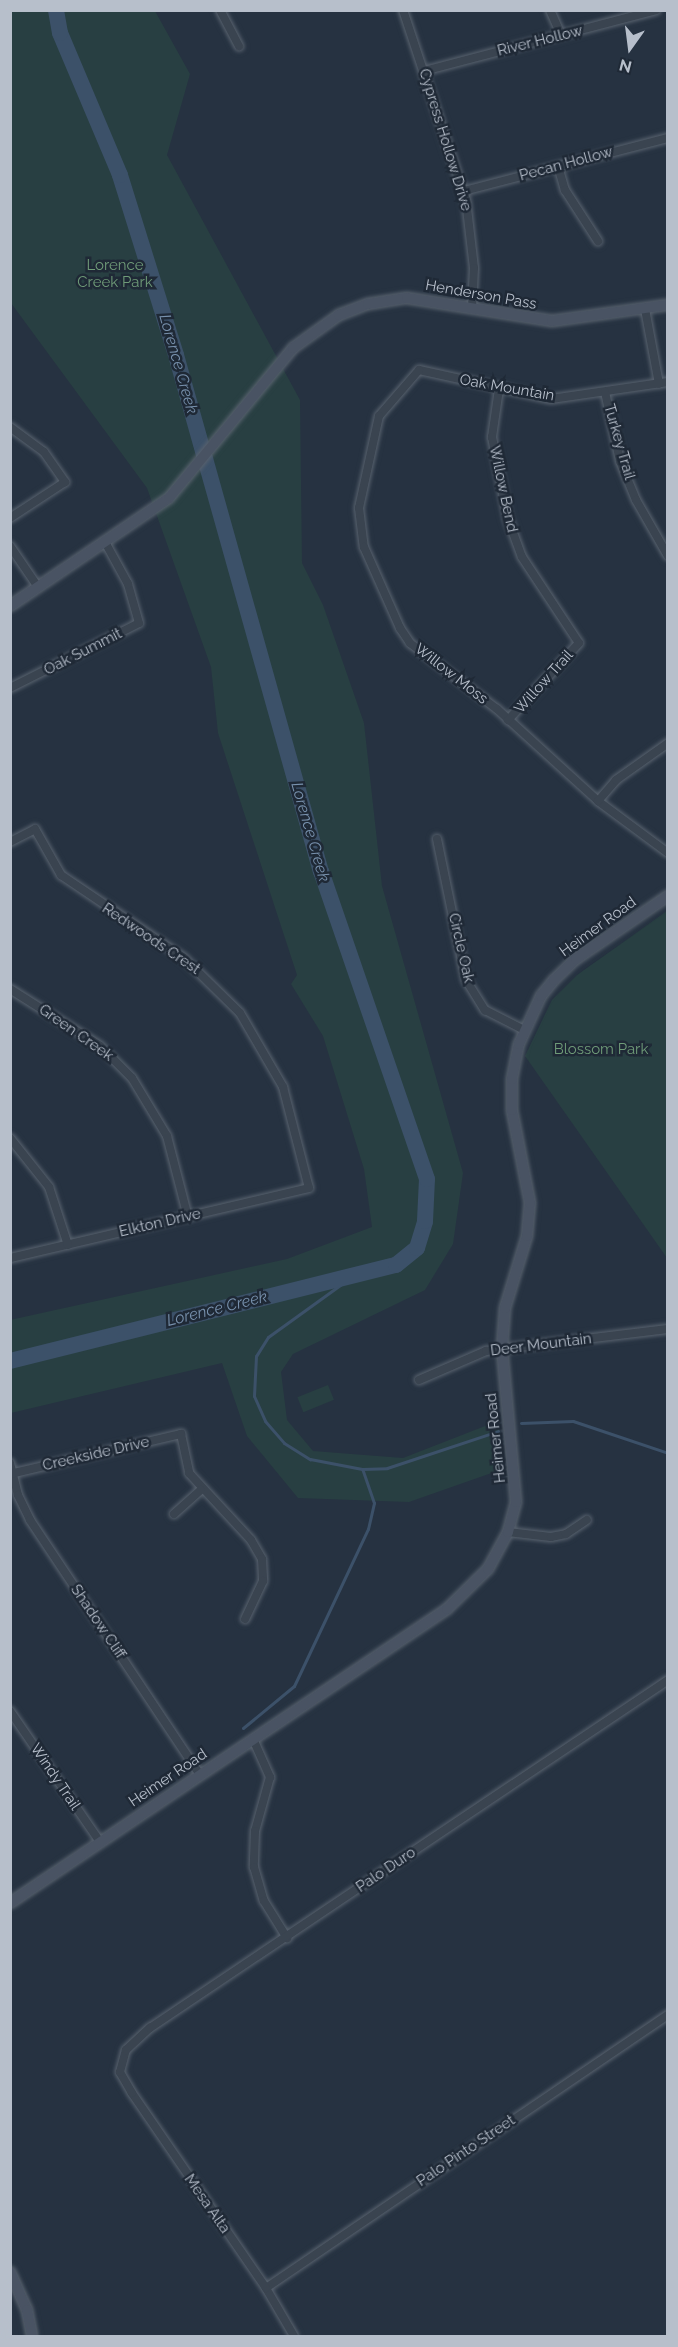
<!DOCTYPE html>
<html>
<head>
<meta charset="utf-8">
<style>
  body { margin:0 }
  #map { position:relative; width:678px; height:2347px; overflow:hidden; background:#263241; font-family:Raleway,sans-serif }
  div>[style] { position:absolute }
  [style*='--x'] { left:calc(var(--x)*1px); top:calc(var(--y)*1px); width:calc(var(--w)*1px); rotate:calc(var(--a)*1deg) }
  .green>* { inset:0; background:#283f42; transform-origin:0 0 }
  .stream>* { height:3px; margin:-1.5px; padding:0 1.5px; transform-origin:1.5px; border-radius:1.5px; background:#3c5169 }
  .river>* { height:16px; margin:-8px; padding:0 8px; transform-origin:8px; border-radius:8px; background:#3c5169 }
  .roads { filter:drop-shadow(0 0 2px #58626e) drop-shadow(0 0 2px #58626e) }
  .street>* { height:8px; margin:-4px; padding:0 4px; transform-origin:4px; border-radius:4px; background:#3a4450 }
  .secondary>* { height:10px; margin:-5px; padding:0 5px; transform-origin:5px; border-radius:5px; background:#495363 }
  span { translate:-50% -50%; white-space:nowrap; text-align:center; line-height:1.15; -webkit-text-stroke:5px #1f2936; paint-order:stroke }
  .street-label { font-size:15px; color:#b7bfcb }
  .park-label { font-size:15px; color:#6f9b78 }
  .water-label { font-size:16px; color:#7891ad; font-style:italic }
  .frame { position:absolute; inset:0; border:12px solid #b7bfcb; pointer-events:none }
  .north { position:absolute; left:600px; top:18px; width:60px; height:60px; -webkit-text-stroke:4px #1f2936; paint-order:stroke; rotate:194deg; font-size:16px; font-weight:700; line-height:24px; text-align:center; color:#b7bfcb }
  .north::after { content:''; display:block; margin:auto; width:21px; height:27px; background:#b7bfcb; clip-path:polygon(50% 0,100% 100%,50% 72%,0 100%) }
</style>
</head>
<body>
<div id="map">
  <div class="green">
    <i style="clip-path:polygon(11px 11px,155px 11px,190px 74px,167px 155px,300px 400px,302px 563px,323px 605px,364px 723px,382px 886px,463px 1173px,453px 1244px,425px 1290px,293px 1354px,281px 1372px,287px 1420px,313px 1451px,403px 1458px,498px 1421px,503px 1469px,409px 1502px,298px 1498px,247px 1436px,222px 1363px,11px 1413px,10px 1320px,287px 1259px,372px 1227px,364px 1169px,323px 1036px,291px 984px,297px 975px,218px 733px,211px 667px,147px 488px,11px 303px)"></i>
    <i style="clip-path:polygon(667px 911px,667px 1258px,525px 1056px,552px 1000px,577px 975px)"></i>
    <i style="left:328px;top:1385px;width:16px;height:33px;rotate:68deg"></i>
  </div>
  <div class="stream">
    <i style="--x:354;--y:1275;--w:106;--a:144.2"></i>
    <i style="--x:268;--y:1337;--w:22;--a:122"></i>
    <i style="--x:256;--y:1356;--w:40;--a:92.9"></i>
    <i style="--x:254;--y:1396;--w:27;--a:66"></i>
    <i style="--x:265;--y:1421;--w:29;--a:49"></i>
    <i style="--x:284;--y:1443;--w:31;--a:32"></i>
    <i style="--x:310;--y:1459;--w:53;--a:10.9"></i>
    <i style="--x:362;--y:1469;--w:25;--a:-2"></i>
    <i style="--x:387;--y:1468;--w:117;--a:-18.4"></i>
    <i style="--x:521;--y:1423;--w:52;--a:-2.2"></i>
    <i style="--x:573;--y:1421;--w:100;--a:18.6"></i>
    <i style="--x:243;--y:1728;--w:66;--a:-39.5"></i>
    <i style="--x:294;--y:1686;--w:174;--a:-64.8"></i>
    <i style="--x:368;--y:1529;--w:27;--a:-77"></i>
    <i style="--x:374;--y:1503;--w:36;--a:-109"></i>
  </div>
  <div class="river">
    <i style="--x:10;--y:1361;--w:398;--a:-14"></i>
    <i style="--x:396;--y:1265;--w:27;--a:-39"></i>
    <i style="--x:417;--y:1248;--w:28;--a:-73"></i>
    <i style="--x:425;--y:1221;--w:42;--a:-87.3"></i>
    <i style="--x:427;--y:1179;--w:325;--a:-109"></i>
    <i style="--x:321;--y:872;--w:537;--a:-105.67"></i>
    <i style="--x:176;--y:355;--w:189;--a:-107.3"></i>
    <i style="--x:120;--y:175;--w:154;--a:-112.9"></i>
    <i style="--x:60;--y:33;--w:23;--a:-100"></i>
  </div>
  <div class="roads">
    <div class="street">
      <i style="--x:220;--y:10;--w:41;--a:62.2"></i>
      <i style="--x:403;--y:10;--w:200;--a:71.7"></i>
      <i style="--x:466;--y:200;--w:68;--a:83.3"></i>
      <i style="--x:474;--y:268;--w:40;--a:92.9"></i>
      <i style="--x:550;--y:10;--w:27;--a:66"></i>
      <i style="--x:424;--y:71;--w:240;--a:-14.7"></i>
      <i style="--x:558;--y:166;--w:25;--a:74"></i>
      <i style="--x:565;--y:190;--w:61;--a:57.1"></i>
      <i style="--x:464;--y:191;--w:211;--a:-14.6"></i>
      <i style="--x:645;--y:309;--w:76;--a:79.4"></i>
      <i style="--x:668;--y:382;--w:118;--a:171.7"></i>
      <i style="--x:551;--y:399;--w:135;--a:-167.6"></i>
      <i style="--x:419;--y:370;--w:61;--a:131"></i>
      <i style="--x:379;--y:416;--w:94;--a:102.3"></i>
      <i style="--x:359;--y:508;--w:39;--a:83"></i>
      <i style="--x:364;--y:547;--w:89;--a:66"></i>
      <i style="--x:400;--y:628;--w:18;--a:56"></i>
      <i style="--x:410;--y:643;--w:109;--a:37.2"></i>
      <i style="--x:497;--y:709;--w:137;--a:42.3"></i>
      <i style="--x:598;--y:801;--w:87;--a:36.6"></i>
      <i style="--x:499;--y:389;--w:49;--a:98.3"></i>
      <i style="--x:492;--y:437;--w:84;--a:79"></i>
      <i style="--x:508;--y:519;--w:40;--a:69.8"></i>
      <i style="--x:522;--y:557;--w:103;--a:56.5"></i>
      <i style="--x:579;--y:643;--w:105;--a:132.7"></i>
      <i style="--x:605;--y:392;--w:71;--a:77.7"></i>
      <i style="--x:620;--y:461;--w:42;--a:67.7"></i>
      <i style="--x:636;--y:500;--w:64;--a:60.3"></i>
      <i style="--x:10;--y:427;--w:42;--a:36.3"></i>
      <i style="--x:44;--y:452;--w:37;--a:55"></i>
      <i style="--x:65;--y:482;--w:66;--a:146.8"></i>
      <i style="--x:10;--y:546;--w:50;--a:55.7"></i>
      <i style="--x:10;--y:688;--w:144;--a:-26.7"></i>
      <i style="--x:139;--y:623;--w:41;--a:-105.8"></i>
      <i style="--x:128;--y:584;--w:48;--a:-118.7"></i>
      <i style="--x:598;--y:801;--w:28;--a:-49"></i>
      <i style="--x:616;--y:780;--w:64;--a:-35.4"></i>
      <i style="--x:437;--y:839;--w:144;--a:78.4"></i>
      <i style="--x:466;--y:980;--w:36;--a:58"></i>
      <i style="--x:485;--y:1010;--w:44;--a:27.1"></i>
      <i style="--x:10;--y:842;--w:28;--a:-27"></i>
      <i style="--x:35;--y:829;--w:53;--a:60.5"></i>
      <i style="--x:61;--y:875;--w:148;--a:34"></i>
      <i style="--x:184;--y:958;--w:78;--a:44.5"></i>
      <i style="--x:240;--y:1013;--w:86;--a:59.8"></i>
      <i style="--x:283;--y:1087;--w:104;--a:75.6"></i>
      <i style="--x:309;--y:1188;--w:307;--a:166.8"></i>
      <i style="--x:10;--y:989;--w:107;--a:32.3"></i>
      <i style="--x:100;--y:1046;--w:45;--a:45"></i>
      <i style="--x:132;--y:1078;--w:68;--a:58.9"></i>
      <i style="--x:167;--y:1136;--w:84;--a:75.5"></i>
      <i style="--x:10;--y:1138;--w:63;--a:51.5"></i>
      <i style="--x:49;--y:1187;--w:61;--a:71.9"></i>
      <i style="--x:419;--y:1380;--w:73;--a:-23.4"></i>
      <i style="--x:486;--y:1351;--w:183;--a:-6.9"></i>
      <i style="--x:10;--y:1463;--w:33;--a:76"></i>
      <i style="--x:18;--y:1495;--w:28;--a:64"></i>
      <i style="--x:30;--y:1520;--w:306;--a:56.3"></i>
      <i style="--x:10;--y:1474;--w:176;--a:-13.2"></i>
      <i style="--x:181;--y:1434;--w:40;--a:78"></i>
      <i style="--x:189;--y:1473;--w:91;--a:47.2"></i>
      <i style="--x:251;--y:1540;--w:22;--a:60"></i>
      <i style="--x:262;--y:1559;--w:22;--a:87"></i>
      <i style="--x:263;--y:1581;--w:42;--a:115.3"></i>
      <i style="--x:174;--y:1514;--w:36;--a:-42"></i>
      <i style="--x:508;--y:1532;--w:43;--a:6.6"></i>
      <i style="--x:551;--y:1537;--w:15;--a:-11"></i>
      <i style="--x:566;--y:1534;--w:25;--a:-34"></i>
      <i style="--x:10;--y:1711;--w:159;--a:55.5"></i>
      <i style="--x:253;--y:1739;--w:42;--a:65.9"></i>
      <i style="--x:270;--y:1777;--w:56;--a:105.5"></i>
      <i style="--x:255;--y:1831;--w:36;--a:92"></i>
      <i style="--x:254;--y:1867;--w:35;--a:74"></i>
      <i style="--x:264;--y:1901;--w:44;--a:58.1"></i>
      <i style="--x:266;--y:2288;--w:486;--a:-34.2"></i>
      <i style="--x:294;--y:2336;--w:56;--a:-120.3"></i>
      <i style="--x:266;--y:2288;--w:237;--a:-124.5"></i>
      <i style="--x:132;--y:2093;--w:24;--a:-120"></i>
      <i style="--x:120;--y:2072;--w:23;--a:-75"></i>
      <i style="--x:126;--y:2050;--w:33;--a:-43"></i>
      <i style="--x:150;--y:2028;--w:624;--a:-33.89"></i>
    </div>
    <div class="secondary">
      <i style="--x:10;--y:606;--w:192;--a:-34.2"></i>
      <i style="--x:169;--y:498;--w:195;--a:-50.4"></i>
      <i style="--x:293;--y:348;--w:57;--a:-35.7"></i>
      <i style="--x:339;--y:315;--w:31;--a:-21"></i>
      <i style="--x:368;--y:304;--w:39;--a:-9"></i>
      <i style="--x:407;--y:298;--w:147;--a:9"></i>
      <i style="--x:552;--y:321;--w:117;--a:-7.9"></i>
      <i style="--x:10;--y:1903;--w:527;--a:-33.93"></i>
      <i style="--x:447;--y:1609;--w:57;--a:-44.3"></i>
      <i style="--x:488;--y:1569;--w:42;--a:-61.6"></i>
      <i style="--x:508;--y:1532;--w:31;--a:-75"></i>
      <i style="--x:516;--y:1502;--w:154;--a:-95.2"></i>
      <i style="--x:502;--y:1349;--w:41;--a:-85.8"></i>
      <i style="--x:505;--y:1308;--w:75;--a:-73"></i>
      <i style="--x:527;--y:1236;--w:33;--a:-85"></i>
      <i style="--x:530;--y:1203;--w:95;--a:-101"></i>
      <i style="--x:512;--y:1110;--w:31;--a:-90"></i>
      <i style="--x:512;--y:1079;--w:36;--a:-79"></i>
      <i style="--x:519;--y:1044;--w:53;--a:-65.4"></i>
      <i style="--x:541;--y:996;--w:21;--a:-51"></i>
      <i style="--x:554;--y:980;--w:30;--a:-44"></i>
      <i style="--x:576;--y:959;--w:112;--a:-34.4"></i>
      <i style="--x:10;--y:2272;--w:42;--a:65.9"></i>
      <i style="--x:27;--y:2310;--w:26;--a:79"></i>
    </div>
  </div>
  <div class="street-label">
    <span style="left:540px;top:41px;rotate:-14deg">River Hollow</span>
    <span style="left:445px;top:140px;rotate:73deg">Cypress Hollow Drive</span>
    <span style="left:566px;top:164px;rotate:-15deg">Pecan Hollow</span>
    <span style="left:481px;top:295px;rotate:10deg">Henderson Pass</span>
    <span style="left:507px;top:388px;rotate:10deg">Oak Mountain</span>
    <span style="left:619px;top:442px;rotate:74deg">Turkey Trail</span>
    <span style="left:503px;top:489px;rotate:78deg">Willow Bend</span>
    <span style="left:83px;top:652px;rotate:-27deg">Oak Summit</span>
    <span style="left:451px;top:674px;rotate:38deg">Willow Moss</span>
    <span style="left:544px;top:682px;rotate:-48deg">Willow Trail</span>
    <span style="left:598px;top:927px;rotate:-36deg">Heimer Road</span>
    <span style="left:151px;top:939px;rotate:34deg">Redwoods Crest</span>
    <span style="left:461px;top:948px;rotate:77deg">Circle Oak</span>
    <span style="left:76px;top:1033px;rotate:35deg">Green Creek</span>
    <span style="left:160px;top:1223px;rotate:-13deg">Elkton Drive</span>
    <span style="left:541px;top:1345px;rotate:-7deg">Deer Mountain</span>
    <span style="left:496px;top:1438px;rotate:-96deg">Heimer Road</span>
    <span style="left:96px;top:1454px;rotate:-13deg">Creekside Drive</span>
    <span style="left:98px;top:1622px;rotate:56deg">Shadow Cliff</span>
    <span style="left:55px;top:1777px;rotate:56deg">Windy Trail</span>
    <span style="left:168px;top:1778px;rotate:-34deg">Heimer Road</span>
    <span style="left:386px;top:1870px;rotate:-34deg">Palo Duro</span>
    <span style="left:466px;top:2151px;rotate:-34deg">Palo Pinto Street</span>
    <span style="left:207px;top:2204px;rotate:55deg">Mesa Alta</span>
  </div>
  <div class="park-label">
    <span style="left:115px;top:274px">Lorence<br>Creek Park</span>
    <span style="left:601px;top:1050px">Blossom Park</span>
  </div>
  <div class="water-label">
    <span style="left:178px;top:364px;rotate:74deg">Lorence Creek</span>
    <span style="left:310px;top:832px;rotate:74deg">Lorence Creek</span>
    <span style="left:217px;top:1309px;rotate:-14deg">Lorence Creek</span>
  </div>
  <div class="frame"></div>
  <div class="north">N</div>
</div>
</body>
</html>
